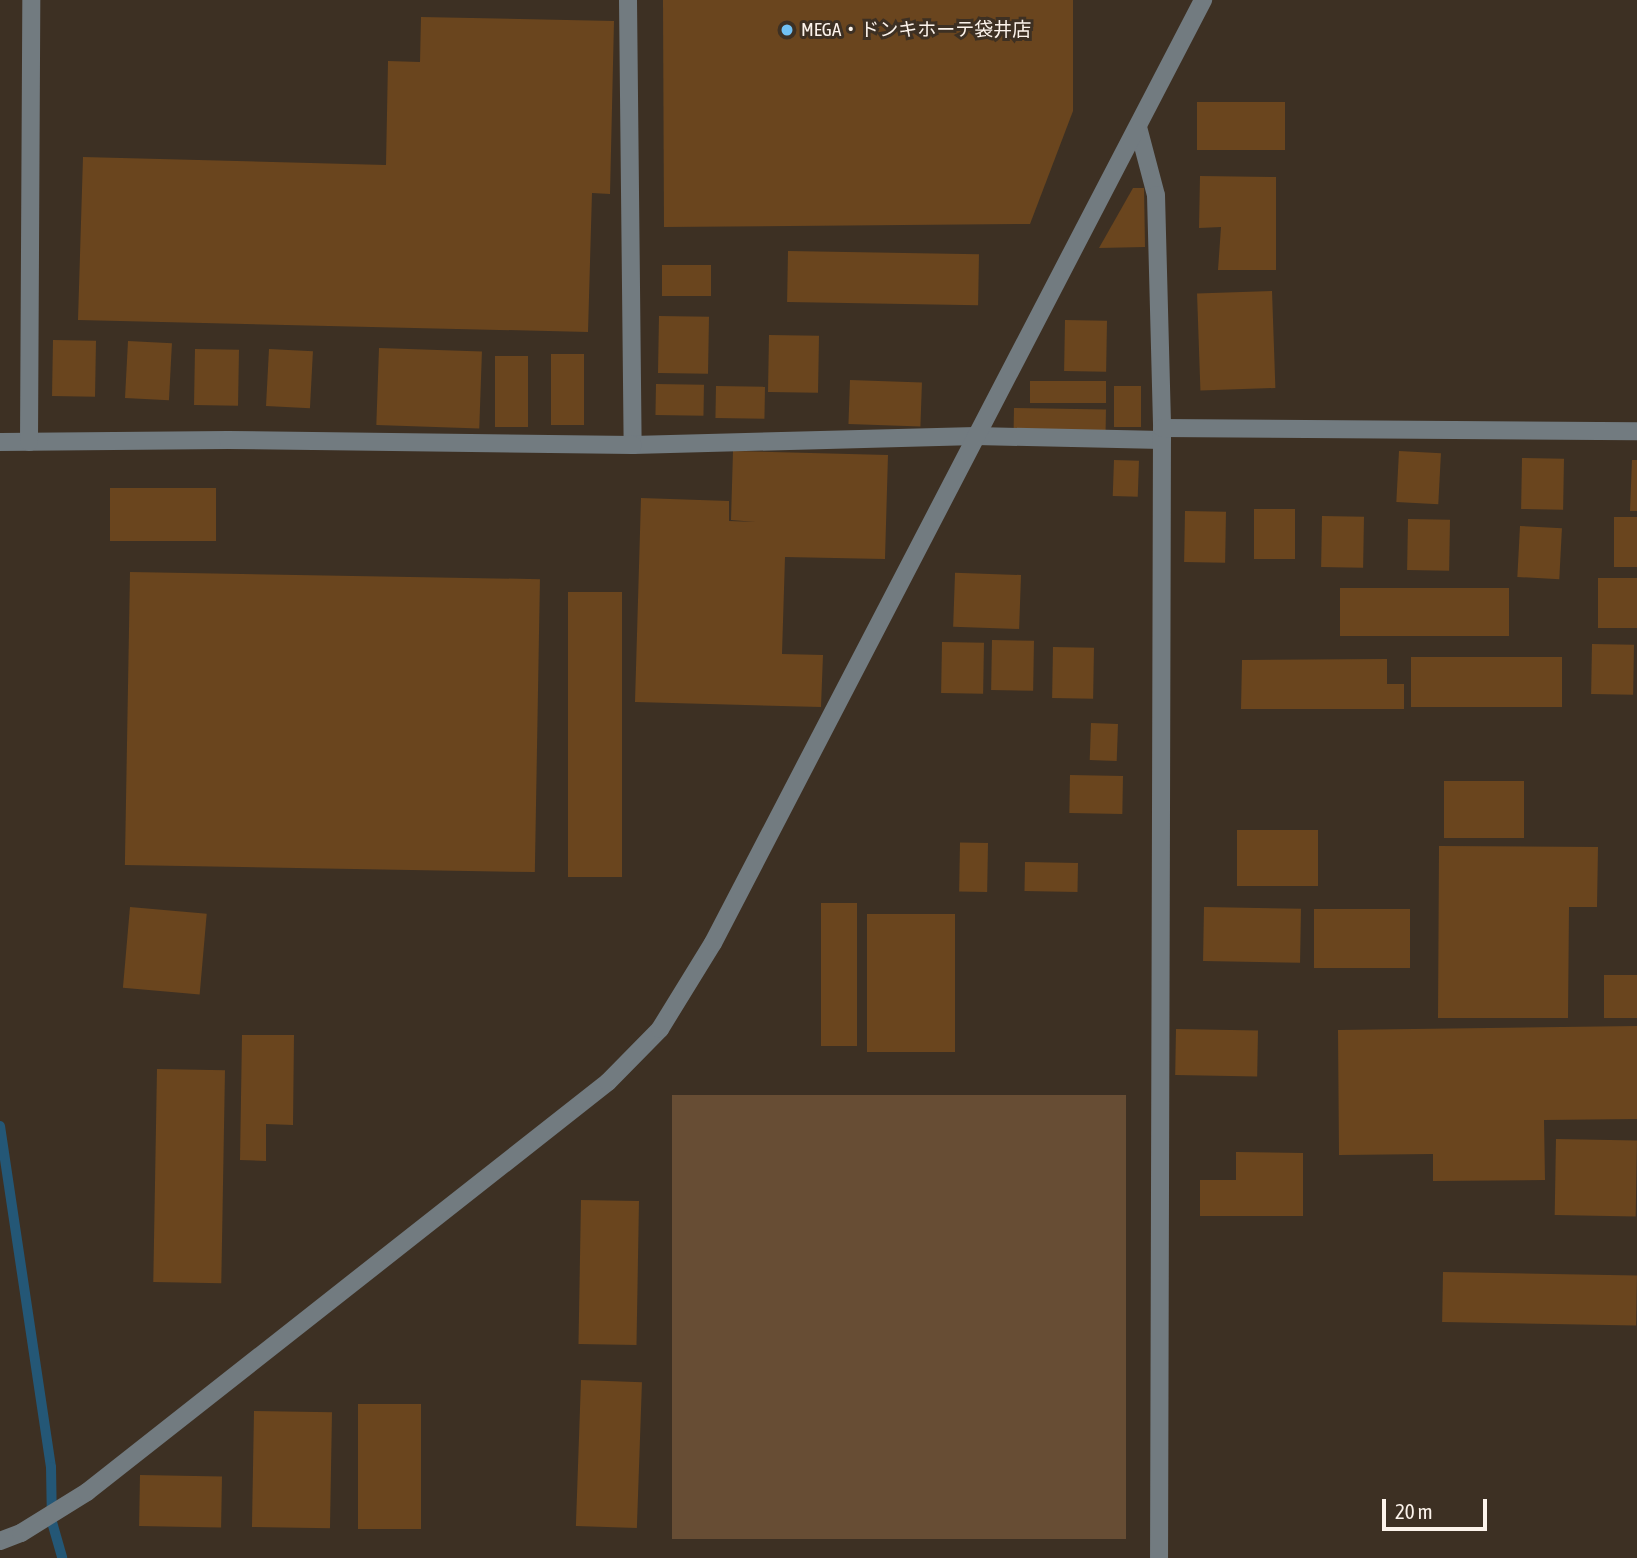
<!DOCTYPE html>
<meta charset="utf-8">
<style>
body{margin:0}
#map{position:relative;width:1637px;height:1558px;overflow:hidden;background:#3d3023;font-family:"Asap Condensed","Noto Sans JP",sans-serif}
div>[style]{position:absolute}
.green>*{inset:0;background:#674d34;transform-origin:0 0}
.stream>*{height:10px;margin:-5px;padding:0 5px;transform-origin:5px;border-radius:5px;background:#245776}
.building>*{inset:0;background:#6a451e;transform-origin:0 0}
.minor>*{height:18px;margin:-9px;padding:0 9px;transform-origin:9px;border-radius:9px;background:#727b80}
.dots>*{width:19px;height:19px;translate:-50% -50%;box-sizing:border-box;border:4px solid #3d3023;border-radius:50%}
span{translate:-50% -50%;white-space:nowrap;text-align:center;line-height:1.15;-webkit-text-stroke:6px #3d3023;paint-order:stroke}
.poi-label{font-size:19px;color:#fcf3eb}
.left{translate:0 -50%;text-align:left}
.scale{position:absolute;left:1382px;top:1499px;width:105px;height:32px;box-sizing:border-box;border:4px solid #fcf3eb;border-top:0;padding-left:9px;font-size:21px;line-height:24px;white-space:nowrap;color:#fcf3eb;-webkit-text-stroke:5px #3d3023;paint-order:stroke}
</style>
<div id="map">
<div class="green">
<i style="left:1126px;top:1095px;width:444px;height:454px;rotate:90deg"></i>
</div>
<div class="stream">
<i style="left:0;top:1126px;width:345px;rotate:81.5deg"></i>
<i style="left:51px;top:1467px;width:55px;rotate:89deg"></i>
<i style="left:52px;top:1522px;width:37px;rotate:74deg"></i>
</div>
<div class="building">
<i style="clip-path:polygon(663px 0,1073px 0,1073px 111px,1030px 224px,664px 227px)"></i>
<i style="clip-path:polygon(421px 17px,614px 21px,610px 194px,592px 193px,588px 332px,78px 320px,83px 157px,386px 165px,388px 61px,420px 62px)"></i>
<i style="left:1285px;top:102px;width:48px;height:88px;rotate:90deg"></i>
<i style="clip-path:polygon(1200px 176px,1276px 177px,1276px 270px,1218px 270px,1221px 227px,1199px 228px)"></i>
<i style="clip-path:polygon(1133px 188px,1144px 188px,1145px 247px,1099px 248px)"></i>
<i style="left:788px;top:251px;width:191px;height:51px;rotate:1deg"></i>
<i style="left:662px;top:265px;width:49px;height:31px"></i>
<i style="left:1272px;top:291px;width:97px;height:75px;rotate:88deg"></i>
<i style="left:659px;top:316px;width:50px;height:57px;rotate:1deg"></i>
<i style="left:1065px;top:320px;width:42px;height:51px;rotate:1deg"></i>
<i style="left:769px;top:335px;width:50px;height:57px;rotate:1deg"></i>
<i style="left:53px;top:340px;width:43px;height:56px;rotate:1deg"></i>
<i style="left:128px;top:341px;width:44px;height:57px;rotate:3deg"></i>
<i style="left:379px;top:348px;width:103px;height:77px;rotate:2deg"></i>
<i style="left:195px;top:349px;width:44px;height:56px;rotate:1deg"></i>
<i style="left:269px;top:349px;width:44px;height:57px;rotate:3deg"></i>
<i style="left:551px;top:354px;width:33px;height:71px"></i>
<i style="left:495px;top:356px;width:33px;height:71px"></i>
<i style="left:850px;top:380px;width:72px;height:44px;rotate:2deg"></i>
<i style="left:1030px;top:381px;width:76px;height:22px"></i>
<i style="left:656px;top:384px;width:48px;height:31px;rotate:1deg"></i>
<i style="left:716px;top:386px;width:49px;height:32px;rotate:1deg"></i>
<i style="left:1114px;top:386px;width:27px;height:41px"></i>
<i style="left:1014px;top:408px;width:92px;height:21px;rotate:1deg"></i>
<i style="clip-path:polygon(733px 451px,888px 455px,885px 559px,785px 557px,782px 654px,823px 655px,821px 707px,635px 702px,641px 498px,729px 501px,729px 521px,756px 522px,731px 520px)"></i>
<i style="left:1399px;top:451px;width:42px;height:51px;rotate:3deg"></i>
<i style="left:1522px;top:458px;width:42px;height:51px;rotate:1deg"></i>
<i style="left:1114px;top:460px;width:25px;height:36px;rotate:2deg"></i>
<i style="clip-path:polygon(1632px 460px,1637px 460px,1637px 511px,1630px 511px)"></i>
<i style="left:110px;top:488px;width:106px;height:53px"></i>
<i style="left:1254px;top:509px;width:41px;height:50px"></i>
<i style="left:1185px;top:511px;width:41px;height:51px;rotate:1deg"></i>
<i style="left:1322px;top:516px;width:42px;height:51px;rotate:1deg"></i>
<i style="left:1614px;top:517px;width:23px;height:50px"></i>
<i style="left:1408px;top:519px;width:42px;height:51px;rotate:1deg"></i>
<i style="left:1520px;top:526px;width:42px;height:51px;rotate:3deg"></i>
<i style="left:130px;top:572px;width:410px;height:293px;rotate:1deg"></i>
<i style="left:1021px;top:575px;width:54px;height:66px;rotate:92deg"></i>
<i style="left:1598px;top:578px;width:39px;height:50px"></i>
<i style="left:1509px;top:588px;width:48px;height:169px;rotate:90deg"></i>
<i style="left:568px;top:592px;width:54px;height:285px"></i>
<i style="left:992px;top:640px;width:42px;height:50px;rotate:1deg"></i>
<i style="left:942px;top:642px;width:42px;height:51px;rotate:1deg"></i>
<i style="left:1592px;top:644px;width:42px;height:50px;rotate:1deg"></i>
<i style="left:1053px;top:647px;width:41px;height:51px;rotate:1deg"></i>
<i style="left:1411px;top:657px;width:151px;height:50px"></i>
<i style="clip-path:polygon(1387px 659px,1387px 684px,1404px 684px,1404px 709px,1241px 709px,1242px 660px)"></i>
<i style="left:1091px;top:723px;width:27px;height:37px;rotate:2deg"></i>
<i style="left:1070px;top:775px;width:53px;height:38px;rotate:1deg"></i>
<i style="left:1444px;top:781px;width:80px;height:57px"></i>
<i style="left:1237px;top:830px;width:81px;height:56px"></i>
<i style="left:988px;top:843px;width:49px;height:28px;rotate:91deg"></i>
<i style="clip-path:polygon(1439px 846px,1598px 847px,1597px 907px,1569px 907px,1568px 1018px,1438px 1018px)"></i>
<i style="left:1025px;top:862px;width:53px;height:29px;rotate:1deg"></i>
<i style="left:821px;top:903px;width:36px;height:143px"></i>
<i style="left:130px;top:907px;width:77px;height:81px;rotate:5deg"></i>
<i style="left:1204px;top:907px;width:97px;height:54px;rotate:1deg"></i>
<i style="left:1314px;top:909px;width:96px;height:59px"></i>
<i style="left:867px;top:914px;width:88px;height:138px"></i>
<i style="left:1604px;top:975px;width:33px;height:43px"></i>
<i style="clip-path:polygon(1637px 1026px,1637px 1119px,1544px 1120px,1545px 1180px,1433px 1181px,1433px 1154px,1339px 1155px,1338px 1030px)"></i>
<i style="left:1176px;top:1029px;width:82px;height:46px;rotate:1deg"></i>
<i style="clip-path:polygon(242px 1035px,294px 1035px,293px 1125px,266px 1124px,266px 1161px,240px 1160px)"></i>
<i style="left:157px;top:1069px;width:68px;height:213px;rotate:1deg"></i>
<i style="left:1556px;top:1139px;width:81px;height:76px;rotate:1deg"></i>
<i style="clip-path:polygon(1236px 1152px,1303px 1153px,1303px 1216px,1200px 1216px,1200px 1180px,1236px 1180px)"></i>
<i style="left:581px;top:1200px;width:58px;height:144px;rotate:1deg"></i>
<i style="left:1443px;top:1272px;width:194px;height:50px;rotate:1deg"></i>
<i style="left:581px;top:1380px;width:61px;height:146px;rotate:2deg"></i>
<i style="left:358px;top:1404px;width:63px;height:125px"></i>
<i style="left:254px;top:1411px;width:78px;height:116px;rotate:1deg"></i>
<i style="left:140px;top:1475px;width:82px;height:51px;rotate:1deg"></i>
</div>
<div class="minor">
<i style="left:628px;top:0;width:445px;rotate:89.4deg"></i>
<i style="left:633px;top:445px;width:343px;rotate:-1.5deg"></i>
<i style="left:976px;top:436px;width:186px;rotate:1.2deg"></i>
<i style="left:1138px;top:127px;width:70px;rotate:75.2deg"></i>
<i style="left:1156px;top:195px;width:233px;rotate:88.5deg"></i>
<i style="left:1162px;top:428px;width:1130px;rotate:90.15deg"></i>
<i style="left:1162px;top:428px;width:475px;rotate:0.4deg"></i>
<i style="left:0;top:442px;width:228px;rotate:-0.5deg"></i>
<i style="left:228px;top:440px;width:405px;rotate:0.7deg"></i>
<i style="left:29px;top:442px;width:442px;rotate:-89.7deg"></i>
<i style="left:0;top:1541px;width:22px;rotate:-21deg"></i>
<i style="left:21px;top:1533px;width:78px;rotate:-31.8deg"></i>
<i style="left:87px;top:1492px;width:663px;rotate:-38.2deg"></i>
<i style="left:608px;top:1082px;width:74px;rotate:-45.5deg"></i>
<i style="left:660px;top:1029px;width:101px;rotate:-58.4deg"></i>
<i style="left:713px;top:943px;width:1063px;rotate:-62.54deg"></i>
</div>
<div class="dots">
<i style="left:787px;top:30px;background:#71c1f4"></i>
</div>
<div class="poi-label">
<span class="left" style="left:801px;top:30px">MEGA・ドンキホーテ袋井店</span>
</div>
<div class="scale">20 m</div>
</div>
